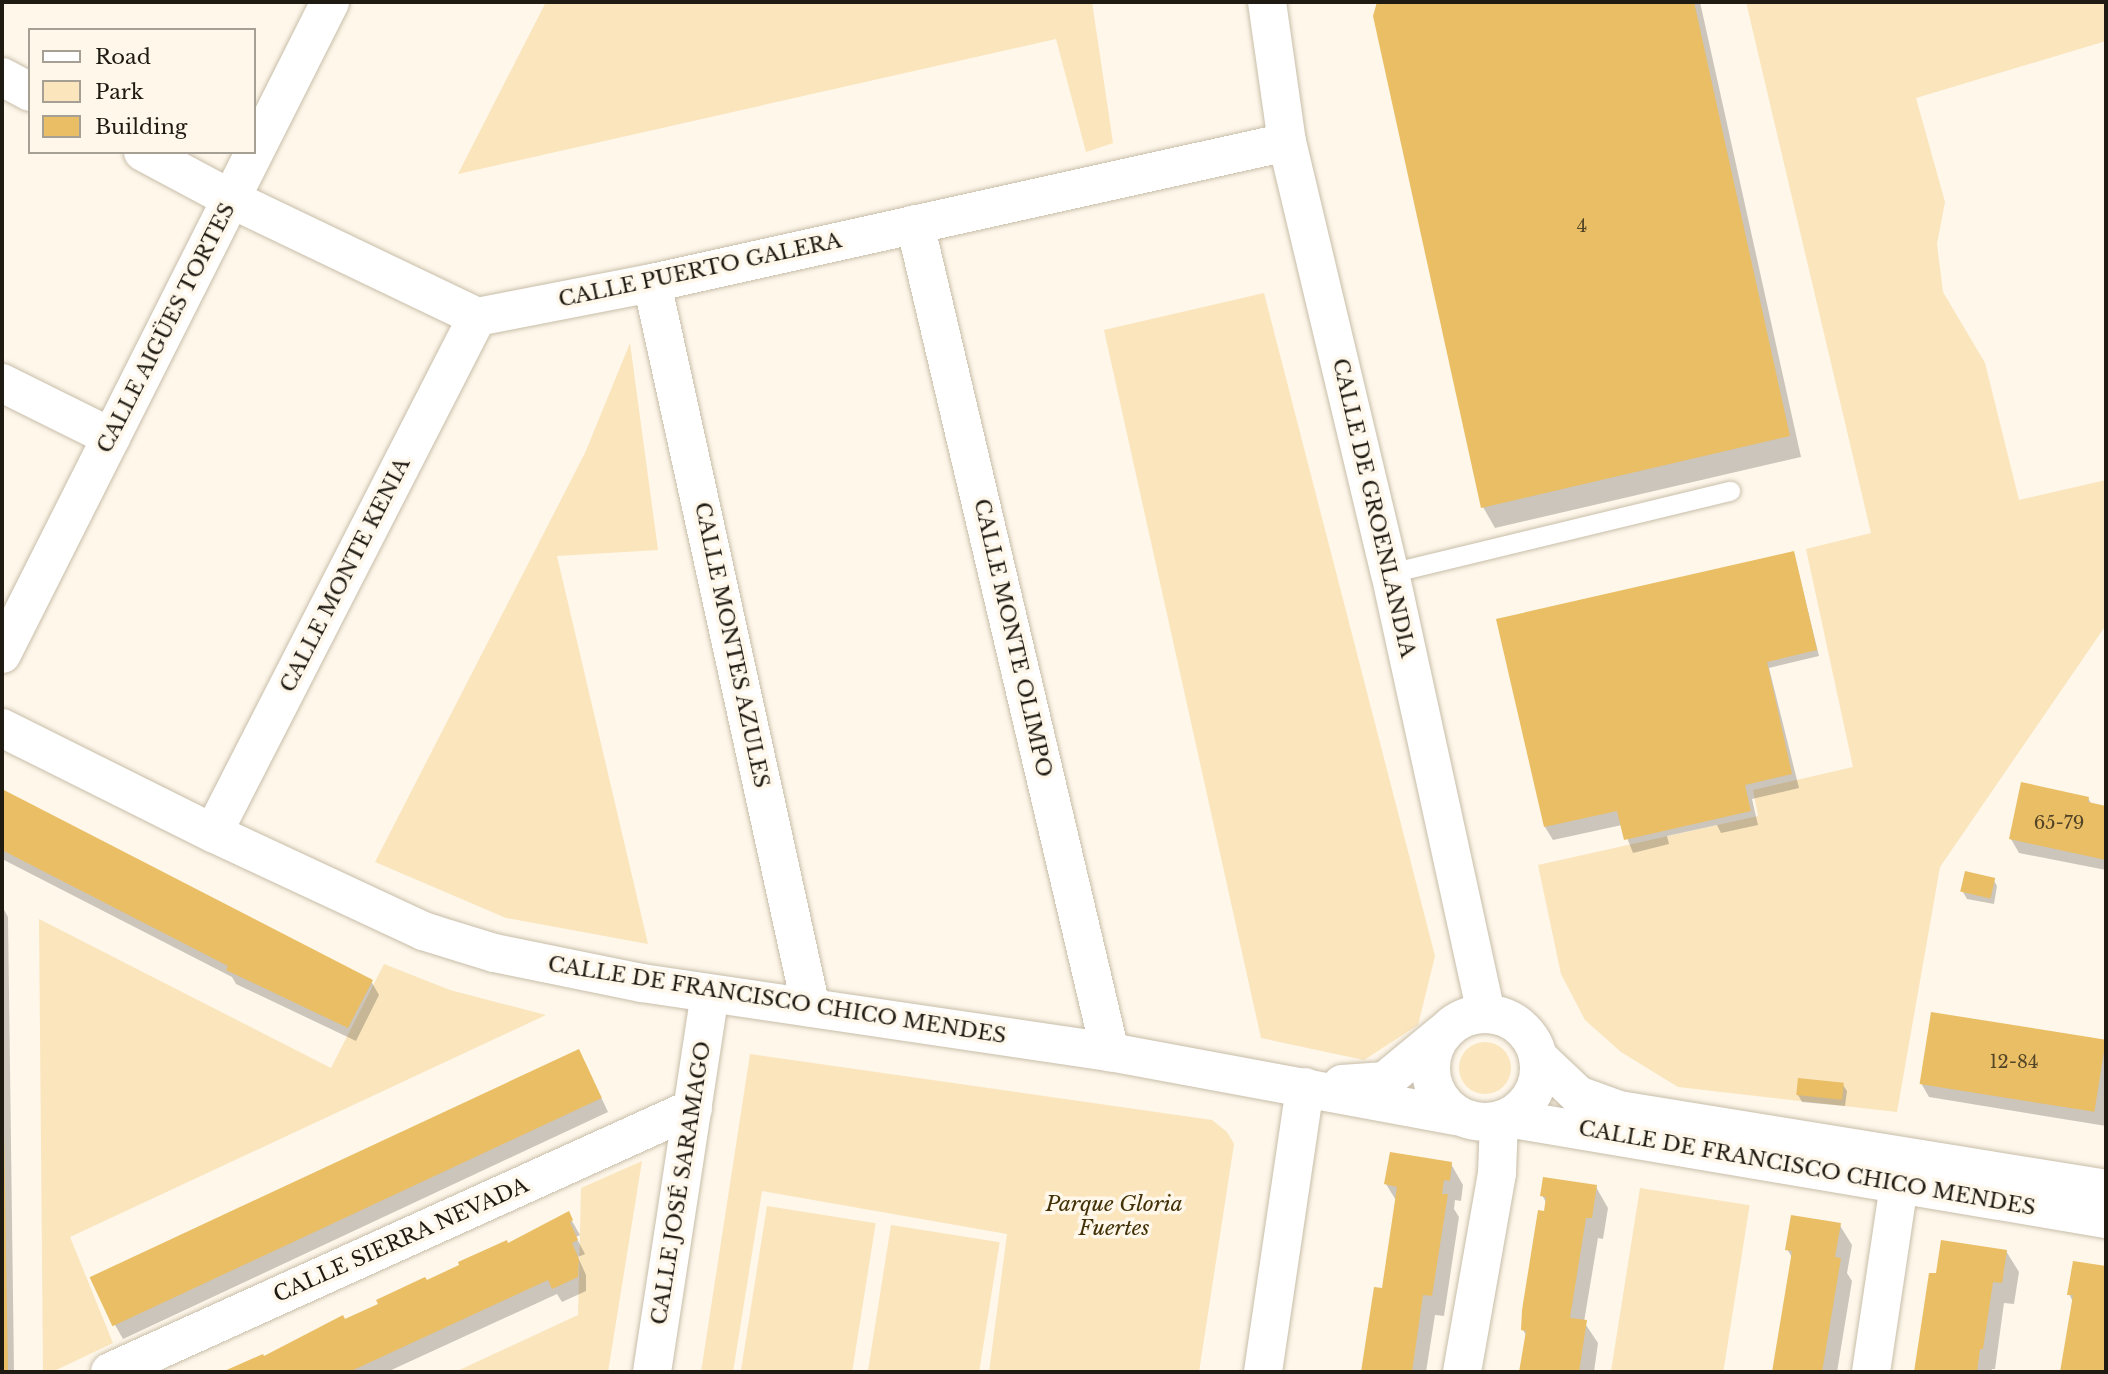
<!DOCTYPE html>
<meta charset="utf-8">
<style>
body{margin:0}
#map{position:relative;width:2108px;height:1374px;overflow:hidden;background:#fef7ea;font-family:"Libre Baskerville",serif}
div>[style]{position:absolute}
.green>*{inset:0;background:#fae5bd;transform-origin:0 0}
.round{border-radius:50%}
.shadow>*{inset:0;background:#0003}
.building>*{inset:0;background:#eabe64;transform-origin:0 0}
.roads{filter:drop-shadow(0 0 2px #c8bda9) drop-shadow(0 0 2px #c8bda9)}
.service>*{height:19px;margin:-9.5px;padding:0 9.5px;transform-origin:9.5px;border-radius:9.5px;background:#fff}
.minor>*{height:38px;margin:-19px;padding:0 19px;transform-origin:19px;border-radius:19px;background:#fff}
.minor>.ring{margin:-19px;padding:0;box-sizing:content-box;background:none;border:38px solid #fff;border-radius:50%}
span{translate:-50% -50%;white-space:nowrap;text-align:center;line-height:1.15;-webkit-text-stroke:7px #fef7ea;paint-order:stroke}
.number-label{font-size:18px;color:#524427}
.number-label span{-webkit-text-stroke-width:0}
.street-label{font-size:21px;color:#1f1b13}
.park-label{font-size:21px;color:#433108;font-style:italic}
.frame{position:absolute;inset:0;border:4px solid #1f1b13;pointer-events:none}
.legend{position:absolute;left:28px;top:28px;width:228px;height:126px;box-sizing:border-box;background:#fef7ea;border:2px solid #a59f94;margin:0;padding:9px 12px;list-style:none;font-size:21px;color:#1f1b13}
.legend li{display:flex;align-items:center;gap:14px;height:35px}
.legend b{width:35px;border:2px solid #a59f94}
</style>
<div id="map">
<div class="green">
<i style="clip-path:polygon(546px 2px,1092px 2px,1113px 143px,1086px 152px,1056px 39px,458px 174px)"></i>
<i style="clip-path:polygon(1746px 2px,2106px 2px,2106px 41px,1916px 98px,1945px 202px,1937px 244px,1943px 292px,1985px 363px,2019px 500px,2106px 480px,2106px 625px,1940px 867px,1897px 1112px,1678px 1087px,1621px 1052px,1585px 1020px,1561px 974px,1538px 865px,1758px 816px,1753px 790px,1853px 767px,1806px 549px,1871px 533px)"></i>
<i style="clip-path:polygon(1264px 293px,1435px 956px,1418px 1025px,1364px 1060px,1261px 1038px,1104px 330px)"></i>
<i style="clip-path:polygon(630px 343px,658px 550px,557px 556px,648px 944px,506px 918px,375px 862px,585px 453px)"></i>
<i style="clip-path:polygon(39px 919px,331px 1068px,384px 964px,450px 990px,546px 1015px,70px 1237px,113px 1343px,52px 1372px,43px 1372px)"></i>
<i class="round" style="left:1459px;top:1042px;width:52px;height:52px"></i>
<i style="clip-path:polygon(750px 1054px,1212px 1120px,1227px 1132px,1234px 1144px,1199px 1372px,989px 1372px,1007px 1234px,762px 1191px,733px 1372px,701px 1372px)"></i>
<i style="clip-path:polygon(642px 1161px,608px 1372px,455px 1372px,578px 1315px,581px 1188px)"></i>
<i style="left:1640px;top:1188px;width:111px;height:186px;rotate:9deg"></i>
<i style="left:767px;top:1206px;width:110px;height:168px;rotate:9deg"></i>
<i style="left:891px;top:1225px;width:110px;height:149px;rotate:9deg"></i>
</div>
<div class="shadow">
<i style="clip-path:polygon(1378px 2px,1700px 2px,1801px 457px,1495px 528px,1483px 507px,1375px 16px)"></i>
<i style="clip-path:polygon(1794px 553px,1819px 656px,1769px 668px,1799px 788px,1752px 799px,1758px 825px,1721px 833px,1717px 825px,1667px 836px,1669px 844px,1633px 853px,1622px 825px,1553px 840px,1545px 827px)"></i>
<i style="clip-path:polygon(2px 791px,371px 981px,379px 995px,356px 1041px,236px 984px,232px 977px,2px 859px)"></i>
<i style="clip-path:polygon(2088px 798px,2092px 805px,2106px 808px,2106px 870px,2019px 853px,2011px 839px)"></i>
<i style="clip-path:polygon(1993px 879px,1997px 886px,1994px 904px,1967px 899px,1963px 892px)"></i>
<i style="clip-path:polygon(2px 906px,8px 917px,14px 1372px,2px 1372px)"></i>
<i style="clip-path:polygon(1932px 1014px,2106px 1042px,2106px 1126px,1929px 1097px,1921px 1083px)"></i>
<i style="clip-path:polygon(586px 1065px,608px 1112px,123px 1339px,115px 1325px,92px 1278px)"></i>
<i style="clip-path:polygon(1843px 1085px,1847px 1091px,1845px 1106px,1802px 1102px,1798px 1095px)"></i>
<i style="clip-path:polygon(1451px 1164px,1463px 1185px,1461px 1201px,1455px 1200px,1454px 1209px,1459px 1217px,1444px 1316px,1435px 1315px,1426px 1372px,1363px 1372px,1376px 1289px,1383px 1290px,1397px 1202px,1386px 1184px)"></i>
<i style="clip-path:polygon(1596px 1187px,1608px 1208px,1603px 1239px,1598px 1238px,1584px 1322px,1598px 1343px,1594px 1372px,1521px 1372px,1527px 1337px,1523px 1330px,1547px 1204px,1542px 1195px)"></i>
<i style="clip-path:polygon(568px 1214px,580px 1235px,576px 1237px,585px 1254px,578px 1257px,586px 1275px,586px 1291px,562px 1302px,557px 1294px,387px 1372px,230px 1372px,508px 1245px)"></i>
<i style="clip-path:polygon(1839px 1224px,1852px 1245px,1847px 1273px,1852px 1281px,1837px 1372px,1774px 1372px,1793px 1259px,1787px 1249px)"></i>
<i style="clip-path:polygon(2006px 1251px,2019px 1272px,2014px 1304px,2004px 1303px,1995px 1369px,1992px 1369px,1991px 1372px,1916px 1372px,1930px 1275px,1938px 1275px)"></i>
<i style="clip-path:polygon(2074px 1263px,2106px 1268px,2106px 1372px,2062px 1372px,2073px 1302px,2069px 1294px)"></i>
</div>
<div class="building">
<i style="clip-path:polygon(1377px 2px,1694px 2px,1790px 436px,1481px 508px,1373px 16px)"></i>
<i style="clip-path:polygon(1794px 551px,1817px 650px,1767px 662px,1792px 774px,1745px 785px,1751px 811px,1624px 840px,1617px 811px,1544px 827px,1496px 619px)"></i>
<i style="clip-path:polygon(2021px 782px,2089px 797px,2088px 802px,2106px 806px,2106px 860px,2009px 839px)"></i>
<i style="clip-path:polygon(2px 789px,373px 980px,348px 1028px,226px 970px,228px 966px,2px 850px)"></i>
<i style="left:1965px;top:871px;width:31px;height:21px;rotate:13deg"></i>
<i style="left:1931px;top:1012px;width:177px;height:73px;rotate:9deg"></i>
<i style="left:579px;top:1049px;width:54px;height:540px;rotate:65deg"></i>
<i style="left:1798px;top:1078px;width:46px;height:17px;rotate:6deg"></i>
<i style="clip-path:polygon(2px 1130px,4px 1130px,8px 1372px,2px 1372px)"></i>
<i style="clip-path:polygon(1390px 1152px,1452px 1162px,1450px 1181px,1444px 1180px,1442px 1194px,1448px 1194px,1432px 1296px,1423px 1295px,1412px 1372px,1361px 1372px,1374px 1287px,1382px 1288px,1397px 1187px,1384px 1184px)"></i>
<i style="clip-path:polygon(1543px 1177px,1597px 1185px,1592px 1218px,1586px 1218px,1570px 1318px,1587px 1320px,1579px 1372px,1519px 1372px,1526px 1331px,1521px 1330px,1522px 1310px,1538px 1210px,1544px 1211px,1546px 1197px,1540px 1196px)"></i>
<i style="clip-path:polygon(569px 1211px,573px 1220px,570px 1222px,578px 1240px,572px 1243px,579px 1259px,578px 1277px,552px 1289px,548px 1280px,349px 1372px,222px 1372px,263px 1354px,264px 1356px,343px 1315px,345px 1319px,378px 1304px,376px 1300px,425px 1277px,427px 1280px,459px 1265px,458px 1262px,507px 1240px,508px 1243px)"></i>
<i style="clip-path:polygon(1791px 1215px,1841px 1223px,1835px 1257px,1841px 1258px,1822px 1372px,1772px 1372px,1792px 1251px,1785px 1250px)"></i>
<i style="clip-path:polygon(1941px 1240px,2007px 1250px,2002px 1283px,1993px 1282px,1983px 1349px,1980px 1349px,1977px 1372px,1914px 1372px,1929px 1273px,1936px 1273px)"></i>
<i style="clip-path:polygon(2073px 1261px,2106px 1266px,2106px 1372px,2060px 1372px,2073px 1295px,2067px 1295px)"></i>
</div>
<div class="roads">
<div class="service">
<i style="left:1390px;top:573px;width:350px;rotate:-13.6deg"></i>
</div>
<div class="minor">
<i style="left:1267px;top:2px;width:141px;rotate:81.9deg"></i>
<i style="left:1287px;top:142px;width:443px;rotate:76.6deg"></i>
<i style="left:1390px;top:573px;width:451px;rotate:77.7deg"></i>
<i style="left:2px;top:77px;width:32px;rotate:28deg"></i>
<i style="left:143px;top:152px;width:100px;rotate:28.1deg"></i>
<i style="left:231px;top:199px;width:273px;rotate:25.6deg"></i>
<i style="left:477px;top:317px;width:178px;rotate:-11deg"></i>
<i style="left:652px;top:283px;width:650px;rotate:-12.52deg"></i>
<i style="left:915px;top:224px;width:851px;rotate:76.75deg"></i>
<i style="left:652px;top:283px;width:742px;rotate:77.63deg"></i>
<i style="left:2px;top:383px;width:122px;rotate:26.4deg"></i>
<i style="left:2px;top:654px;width:730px;rotate:-63.29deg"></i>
<i style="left:2px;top:728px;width:236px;rotate:26.5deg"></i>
<i style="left:213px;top:833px;width:232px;rotate:25deg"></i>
<i style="left:423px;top:931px;width:74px;rotate:17.2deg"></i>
<i style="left:494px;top:953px;width:151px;rotate:11.5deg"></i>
<i style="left:642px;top:983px;width:473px;rotate:8.4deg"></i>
<i style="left:1110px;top:1052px;width:353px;rotate:10.5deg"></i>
<i style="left:213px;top:833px;width:580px;rotate:-62.9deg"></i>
<i class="ring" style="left:1431px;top:1014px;width:70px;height:70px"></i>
<i style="left:1538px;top:1057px;width:55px;rotate:43.5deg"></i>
<i style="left:1578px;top:1095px;width:44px;rotate:20.1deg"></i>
<i style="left:1619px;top:1110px;width:493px;rotate:9.2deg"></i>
<i style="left:1342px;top:1084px;width:43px;rotate:-4deg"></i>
<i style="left:1385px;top:1081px;width:75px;rotate:-39.6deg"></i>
<i style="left:1507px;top:1118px;width:607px;rotate:9.57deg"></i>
<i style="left:110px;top:1372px;width:640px;rotate:-24.36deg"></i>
<i style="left:652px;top:1372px;width:382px;rotate:-81.3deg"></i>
<i style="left:1263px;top:1372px;width:288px;rotate:-81.6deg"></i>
<i style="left:1462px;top:1372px;width:202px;rotate:-80deg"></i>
<i style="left:1497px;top:1173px;width:52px;rotate:-87.8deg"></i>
<i style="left:1871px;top:1372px;width:190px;rotate:-81.5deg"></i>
</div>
</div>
<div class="number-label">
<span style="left:1582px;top:226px">4</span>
<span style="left:2059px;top:823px">65-79</span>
<span style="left:2014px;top:1062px">12-84</span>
</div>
<div class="street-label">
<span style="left:700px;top:270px;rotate:-12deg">CALLE PUERTO GALERA</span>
<span style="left:166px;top:328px;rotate:-63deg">CALLE AIGÜES TORTES</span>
<span style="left:1374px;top:508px;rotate:77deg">CALLE DE GROENLANDIA</span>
<span style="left:345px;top:575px;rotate:-63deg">CALLE MONTE KENIA</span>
<span style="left:1013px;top:638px;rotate:77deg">CALLE MONTE OLIMPO</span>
<span style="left:732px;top:645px;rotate:78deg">CALLE MONTES AZULES</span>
<span style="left:777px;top:1000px;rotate:9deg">CALLE DE FRANCISCO CHICO MENDES</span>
<span style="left:1807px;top:1168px;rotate:10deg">CALLE DE FRANCISCO CHICO MENDES</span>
<span style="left:681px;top:1183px;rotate:-81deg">CALLE JOSÉ SARAMAGO</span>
<span style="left:401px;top:1240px;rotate:-24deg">CALLE SIERRA NEVADA</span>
</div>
<div class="park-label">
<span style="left:1114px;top:1216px">Parque Gloria<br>Fuertes</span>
</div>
<div class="frame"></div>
<ul class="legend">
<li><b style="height:9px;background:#fff"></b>Road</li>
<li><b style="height:19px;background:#fae5bd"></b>Park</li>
<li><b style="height:19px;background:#eabe64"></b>Building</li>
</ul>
</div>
